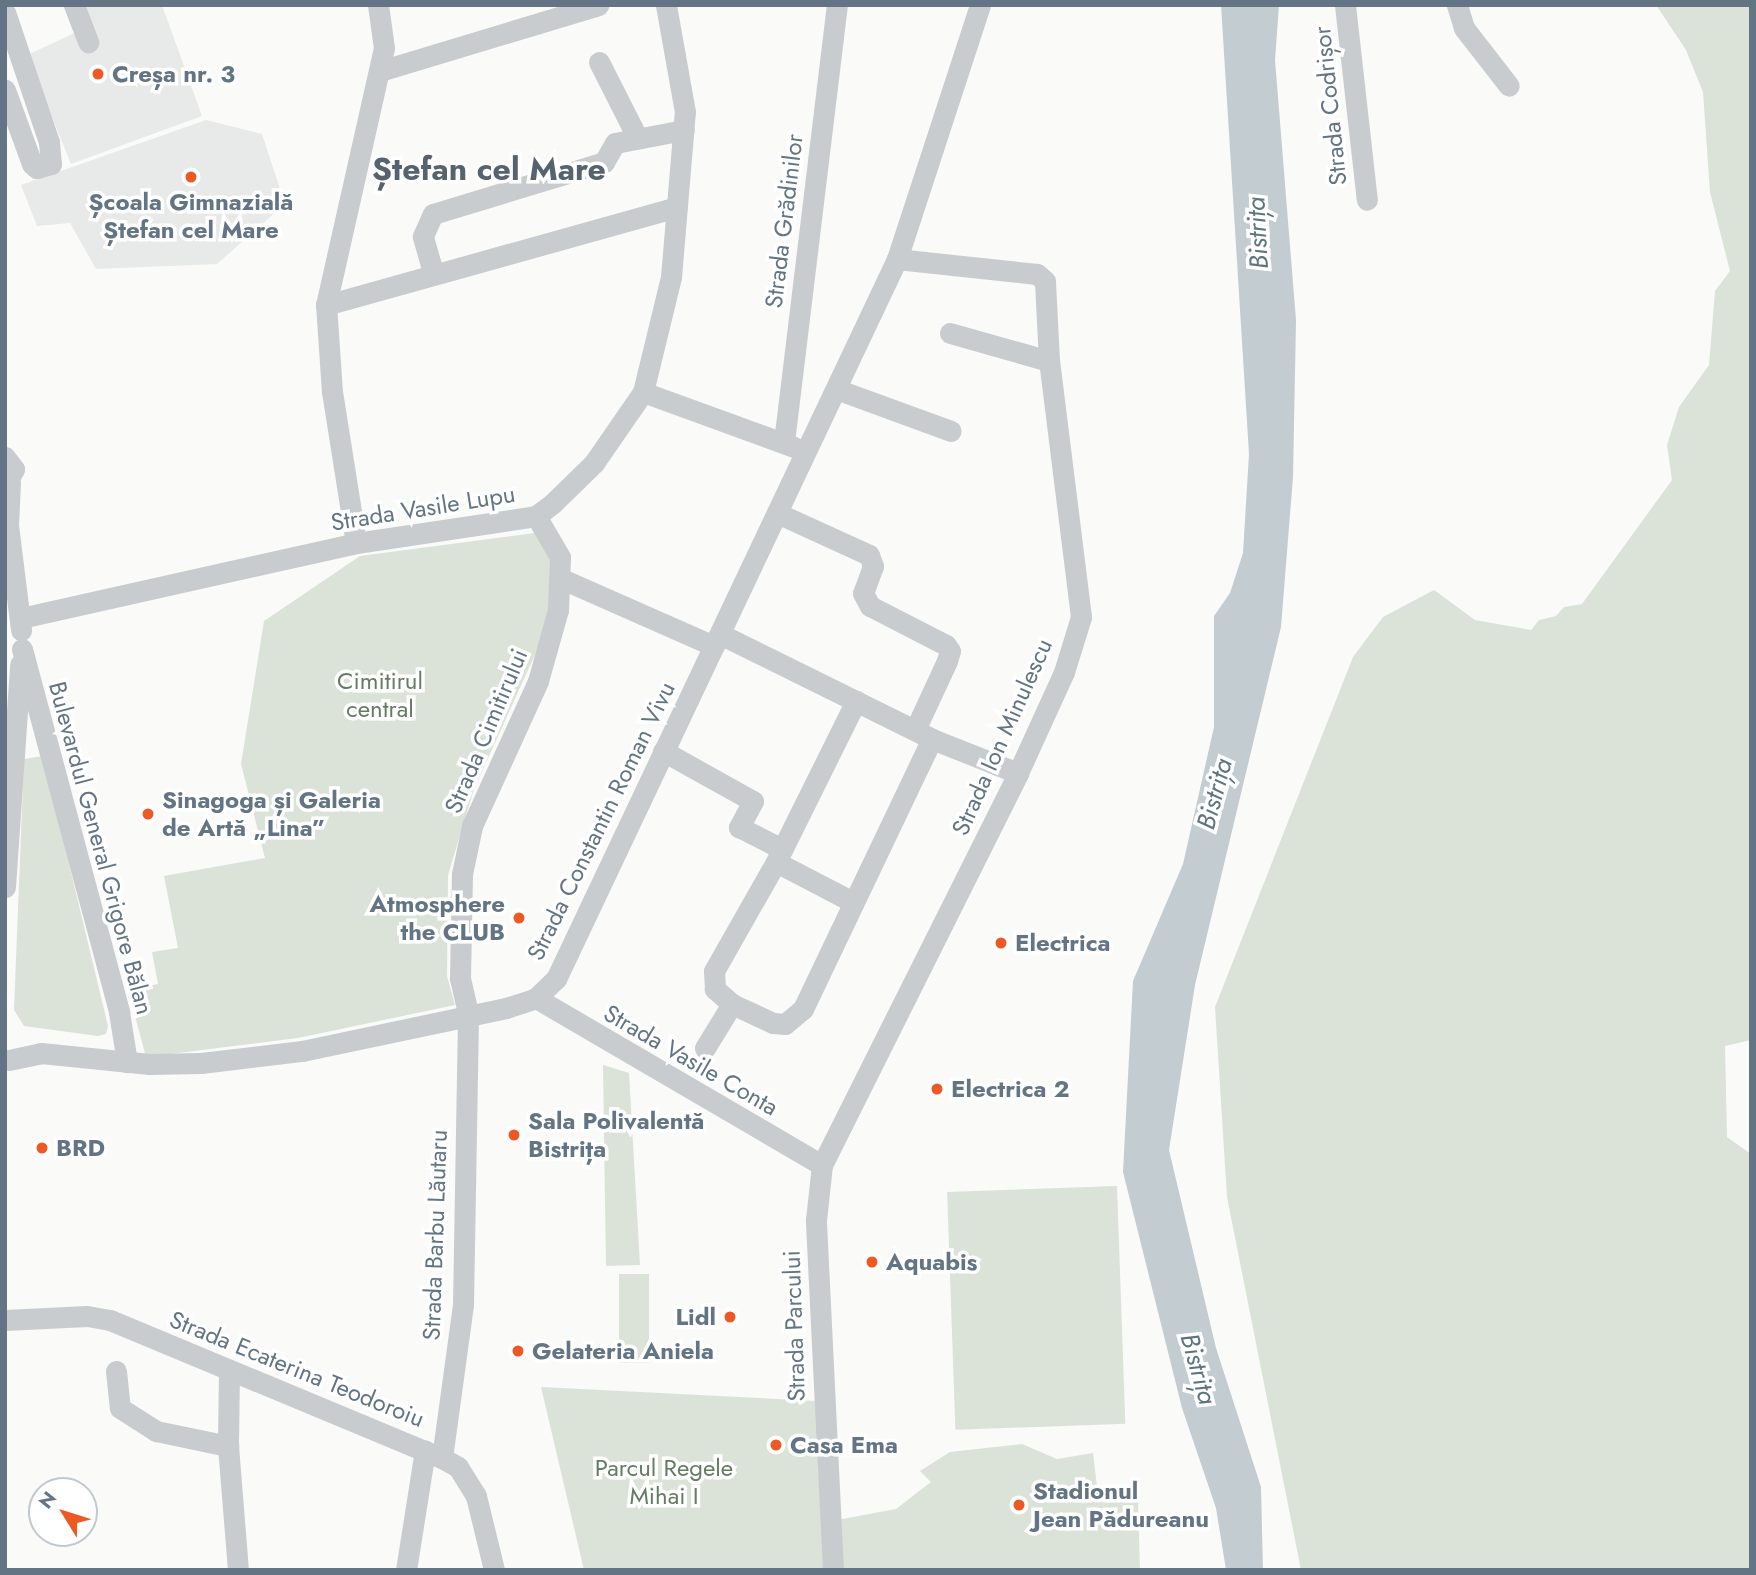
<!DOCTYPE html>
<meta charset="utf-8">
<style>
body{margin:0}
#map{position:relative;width:1756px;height:1575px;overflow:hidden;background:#fafaf8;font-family:Jost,sans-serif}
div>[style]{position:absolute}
.built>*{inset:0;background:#e8e9e9}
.green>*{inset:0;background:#dbe2d8;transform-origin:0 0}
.water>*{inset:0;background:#c2ccd1}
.minor>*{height:21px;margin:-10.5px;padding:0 10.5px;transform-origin:10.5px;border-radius:10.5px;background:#c8cccf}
.dots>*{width:19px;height:19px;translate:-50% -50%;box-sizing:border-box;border:4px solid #fff;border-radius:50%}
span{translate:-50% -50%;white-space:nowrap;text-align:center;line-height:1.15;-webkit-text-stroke:7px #fff;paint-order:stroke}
.poi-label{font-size:24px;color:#637584;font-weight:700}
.left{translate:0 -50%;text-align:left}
.right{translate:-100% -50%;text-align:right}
.street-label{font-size:24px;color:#637584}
.park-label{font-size:24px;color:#667b63}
.water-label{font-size:26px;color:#5e747e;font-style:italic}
.district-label{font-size:32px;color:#56636f;font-weight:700}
.frame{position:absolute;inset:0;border:7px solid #637584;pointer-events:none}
.north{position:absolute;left:28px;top:1477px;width:70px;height:70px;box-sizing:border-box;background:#fff;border:2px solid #c1c8ce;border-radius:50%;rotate:308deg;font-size:19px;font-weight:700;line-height:28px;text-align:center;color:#637584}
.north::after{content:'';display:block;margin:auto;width:24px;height:32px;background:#ed5925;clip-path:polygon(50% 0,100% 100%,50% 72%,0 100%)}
</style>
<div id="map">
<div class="built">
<i style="clip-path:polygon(83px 5px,162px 5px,202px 116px,71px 164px,27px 55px,90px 26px)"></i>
<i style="clip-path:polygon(206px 120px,262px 134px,285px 204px,217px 264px,96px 269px,70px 223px,37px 226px,21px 185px)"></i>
</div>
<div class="green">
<i style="clip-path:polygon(1656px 5px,1748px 5px,1751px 11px,1751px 1040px,1725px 1046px,1727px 1137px,1751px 1154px,1751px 1570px,1301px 1570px,1227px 1197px,1215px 1007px,1353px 657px,1383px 617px,1434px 590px,1475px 620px,1531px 630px,1539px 620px,1556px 616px,1564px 607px,1582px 604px,1672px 480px,1667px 445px,1679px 407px,1709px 365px,1715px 291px,1730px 271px,1710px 192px,1703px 92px,1686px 50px)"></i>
<i style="clip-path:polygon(535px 533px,550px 560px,554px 581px,543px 637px,474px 789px,448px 875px,447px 976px,455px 1005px,298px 1038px,146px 1057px,128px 990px,158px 984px,152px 952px,178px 948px,164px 876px,265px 858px,241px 764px,264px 621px,360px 556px)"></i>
<i style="clip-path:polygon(43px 756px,108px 1026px,106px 1034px,98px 1036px,24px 1026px,14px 1010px,24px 759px)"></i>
<i style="clip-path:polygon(603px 1065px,629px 1073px,640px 1265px,606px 1266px)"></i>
<i style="left:1117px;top:1186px;width:238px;height:170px;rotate:88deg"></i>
<i style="left:619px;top:1274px;width:30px;height:89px"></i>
<i style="clip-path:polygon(541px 1387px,816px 1401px,829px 1570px,584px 1570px)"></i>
<i style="clip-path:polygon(1022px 1444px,1057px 1459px,1093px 1453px,1097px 1487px,1107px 1501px,1138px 1502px,1140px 1570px,840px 1570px,837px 1520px,896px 1509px,931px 1482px,920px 1471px,950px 1452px)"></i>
</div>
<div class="water">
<i style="clip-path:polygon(1221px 5px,1279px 5px,1275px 60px,1296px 320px,1293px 477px,1281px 627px,1195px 985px,1169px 1150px,1216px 1348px,1261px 1487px,1263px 1570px,1226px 1570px,1216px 1508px,1182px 1408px,1123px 1172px,1133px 981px,1183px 864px,1214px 727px,1214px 616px,1230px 593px,1243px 553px,1249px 454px)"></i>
</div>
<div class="minor">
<i style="left:74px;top:5px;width:40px;rotate:69deg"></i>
<i style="left:1345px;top:5px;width:196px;rotate:83.6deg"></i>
<i style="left:1457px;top:5px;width:24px;rotate:73deg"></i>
<i style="left:1464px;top:28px;width:73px;rotate:52.2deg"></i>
<i style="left:5px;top:12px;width:137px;rotate:71.3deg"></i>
<i style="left:49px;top:142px;width:22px;rotate:85deg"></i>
<i style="left:51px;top:164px;width:15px;rotate:164deg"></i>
<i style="left:37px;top:168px;width:6px;rotate:-141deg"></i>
<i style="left:32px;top:164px;width:79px;rotate:-110deg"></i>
<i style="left:599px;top:62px;width:84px;rotate:63.1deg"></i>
<i style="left:380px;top:71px;width:228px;rotate:-16.8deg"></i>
<i style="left:433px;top:272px;width:37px;rotate:-106deg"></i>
<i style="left:423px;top:236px;width:24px;rotate:-66deg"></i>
<i style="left:433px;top:214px;width:179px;rotate:-16.9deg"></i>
<i style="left:604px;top:162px;width:22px;rotate:-60deg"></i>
<i style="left:615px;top:143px;width:70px;rotate:-10.7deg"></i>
<i style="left:326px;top:305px;width:364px;rotate:-15.6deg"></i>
<i style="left:950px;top:333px;width:103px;rotate:15.8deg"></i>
<i style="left:836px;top:389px;width:122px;rotate:20.1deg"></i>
<i style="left:643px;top:392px;width:161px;rotate:20deg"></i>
<i style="left:784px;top:442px;width:440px;rotate:-83.1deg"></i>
<i style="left:5px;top:457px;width:15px;rotate:53deg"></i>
<i style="left:14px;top:469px;width:19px;rotate:118deg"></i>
<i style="left:10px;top:483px;width:42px;rotate:92.7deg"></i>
<i style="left:8px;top:525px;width:106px;rotate:82.9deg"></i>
<i style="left:777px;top:513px;width:101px;rotate:24.5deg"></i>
<i style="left:869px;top:555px;width:12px;rotate:70deg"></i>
<i style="left:873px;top:566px;width:29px;rotate:110deg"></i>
<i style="left:863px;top:593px;width:15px;rotate:62deg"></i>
<i style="left:870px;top:606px;width:85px;rotate:27.2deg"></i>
<i style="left:946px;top:645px;width:7px;rotate:56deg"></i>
<i style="left:950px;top:651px;width:10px;rotate:107deg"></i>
<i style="left:947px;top:661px;width:76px;rotate:114.9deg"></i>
<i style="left:356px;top:543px;width:153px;rotate:-99deg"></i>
<i style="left:332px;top:392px;width:87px;rotate:-93.9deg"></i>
<i style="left:326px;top:305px;width:263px;rotate:-77.3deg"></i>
<i style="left:384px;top:48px;width:43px;rotate:-97.9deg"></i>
<i style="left:562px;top:579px;width:166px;rotate:23.8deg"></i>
<i style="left:21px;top:618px;width:343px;rotate:-12.6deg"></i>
<i style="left:356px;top:543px;width:182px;rotate:-8.5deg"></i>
<i style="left:536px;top:516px;width:21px;rotate:-37deg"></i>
<i style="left:553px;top:503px;width:57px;rotate:-44.3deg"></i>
<i style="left:594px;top:463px;width:86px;rotate:-55.4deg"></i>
<i style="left:643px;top:392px;width:118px;rotate:-76.3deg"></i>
<i style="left:671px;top:277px;width:166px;rotate:-85.2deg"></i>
<i style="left:685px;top:112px;width:109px;rotate:-100.1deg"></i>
<i style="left:720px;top:634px;width:237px;rotate:26.3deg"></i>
<i style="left:932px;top:739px;width:92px;rotate:21.6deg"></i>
<i style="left:22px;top:649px;width:376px;rotate:75deg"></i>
<i style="left:119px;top:1012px;width:51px;rotate:80.9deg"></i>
<i style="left:663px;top:751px;width:103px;rotate:29.1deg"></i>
<i style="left:753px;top:801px;width:30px;rotate:118deg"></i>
<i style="left:739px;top:827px;width:48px;rotate:27.1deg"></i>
<i style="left:776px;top:862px;width:87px;rotate:27.5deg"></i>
<i style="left:5px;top:887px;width:223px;rotate:-86.1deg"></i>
<i style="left:536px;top:998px;width:331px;rotate:30.3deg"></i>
<i style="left:732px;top:1004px;width:23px;rotate:-139deg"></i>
<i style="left:715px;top:989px;width:18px;rotate:-93deg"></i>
<i style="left:714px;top:971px;width:125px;rotate:-60.4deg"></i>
<i style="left:776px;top:862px;width:180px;rotate:-63.6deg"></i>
<i style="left:705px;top:1048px;width:52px;rotate:-58.5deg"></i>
<i style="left:732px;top:1004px;width:45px;rotate:24.9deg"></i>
<i style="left:773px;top:1023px;width:12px;rotate:5deg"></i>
<i style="left:785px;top:1024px;width:23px;rotate:-40deg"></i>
<i style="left:803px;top:1009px;width:299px;rotate:-64.5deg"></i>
<i style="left:9px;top:1060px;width:33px;rotate:-12deg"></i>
<i style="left:41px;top:1053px;width:109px;rotate:5.8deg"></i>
<i style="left:149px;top:1064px;width:52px;rotate:-1.1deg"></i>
<i style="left:201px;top:1063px;width:102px;rotate:-6.8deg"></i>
<i style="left:302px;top:1051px;width:208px;rotate:-11.9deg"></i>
<i style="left:506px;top:1008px;width:32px;rotate:-18deg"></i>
<i style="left:536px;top:998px;width:28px;rotate:-44deg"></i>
<i style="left:556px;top:979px;width:797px;rotate:-64.66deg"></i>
<i style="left:897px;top:259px;width:267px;rotate:-71.9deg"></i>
<i style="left:5px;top:1320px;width:82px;rotate:-2.8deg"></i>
<i style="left:87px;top:1316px;width:23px;rotate:10deg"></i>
<i style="left:110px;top:1320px;width:360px;rotate:22.6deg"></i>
<i style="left:442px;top:1458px;width:18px;rotate:29deg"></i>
<i style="left:458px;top:1467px;width:34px;rotate:58deg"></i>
<i style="left:476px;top:1496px;width:76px;rotate:76.3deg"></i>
<i style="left:229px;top:1370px;width:76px;rotate:90.8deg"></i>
<i style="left:228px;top:1446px;width:124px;rotate:85.4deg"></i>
<i style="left:116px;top:1371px;width:37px;rotate:84deg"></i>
<i style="left:120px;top:1408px;width:43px;rotate:32.6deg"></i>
<i style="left:156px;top:1431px;width:74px;rotate:11.8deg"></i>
<i style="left:442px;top:1458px;width:155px;rotate:-82.2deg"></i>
<i style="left:463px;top:1304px;width:291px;rotate:-89deg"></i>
<i style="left:468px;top:1013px;width:36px;rotate:-103deg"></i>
<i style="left:460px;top:978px;width:104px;rotate:-88.9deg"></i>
<i style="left:462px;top:874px;width:49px;rotate:-78.2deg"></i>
<i style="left:472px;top:826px;width:159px;rotate:-65.5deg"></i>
<i style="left:538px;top:681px;width:74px;rotate:-74.3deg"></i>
<i style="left:558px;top:610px;width:53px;rotate:-87.8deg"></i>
<i style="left:560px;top:557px;width:48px;rotate:-120.3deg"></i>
<i style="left:406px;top:1570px;width:121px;rotate:-81deg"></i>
<i style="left:833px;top:1570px;width:350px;rotate:-92.8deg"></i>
<i style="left:816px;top:1220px;width:55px;rotate:-83.8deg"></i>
<i style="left:822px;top:1165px;width:438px;rotate:-63.4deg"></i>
<i style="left:1018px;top:773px;width:111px;rotate:-65.5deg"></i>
<i style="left:1064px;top:672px;width:58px;rotate:-72.8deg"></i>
<i style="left:1081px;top:617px;width:258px;rotate:-97.1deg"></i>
<i style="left:1049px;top:361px;width:80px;rotate:-92.9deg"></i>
<i style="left:1045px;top:281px;width:11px;rotate:-139deg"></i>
<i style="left:1037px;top:274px;width:141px;rotate:-173.9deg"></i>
</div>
<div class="dots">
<i style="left:98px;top:74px;background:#ed5925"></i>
<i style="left:191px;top:177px;background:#ed5925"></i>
<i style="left:148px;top:814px;background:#ed5925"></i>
<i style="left:519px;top:918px;background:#ed5925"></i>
<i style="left:1001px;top:943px;background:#ed5925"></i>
<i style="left:937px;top:1089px;background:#ed5925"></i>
<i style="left:514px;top:1135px;background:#ed5925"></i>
<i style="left:42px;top:1148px;background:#ed5925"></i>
<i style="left:872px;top:1262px;background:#ed5925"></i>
<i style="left:730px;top:1317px;background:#ed5925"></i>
<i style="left:518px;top:1351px;background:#ed5925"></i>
<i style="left:776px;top:1445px;background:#ed5925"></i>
<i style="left:1019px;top:1505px;background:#ed5925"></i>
</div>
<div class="poi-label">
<span class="left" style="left:112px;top:74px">Creșa nr. 3</span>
<span style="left:191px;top:216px">Școala Gimnazială<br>Ștefan cel Mare</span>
<span class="left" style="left:162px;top:814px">Sinagoga și Galeria<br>de Artă „Lina”</span>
<span class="right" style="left:505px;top:918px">Atmosphere<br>the CLUB</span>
<span class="left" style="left:1015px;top:943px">Electrica</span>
<span class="left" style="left:951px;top:1089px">Electrica 2</span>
<span class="left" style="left:528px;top:1135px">Sala Polivalentă<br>Bistrița</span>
<span class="left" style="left:56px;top:1148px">BRD</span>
<span class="left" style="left:886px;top:1262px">Aquabis</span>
<span class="right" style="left:716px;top:1317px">Lidl</span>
<span class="left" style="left:532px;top:1351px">Gelateria Aniela</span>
<span class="left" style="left:790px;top:1445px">Casa Ema</span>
<span class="left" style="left:1033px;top:1505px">Stadionul<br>Jean Pădureanu</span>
</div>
<div class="street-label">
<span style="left:1330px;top:106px;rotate:-96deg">Strada Codrișor</span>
<span style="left:784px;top:221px;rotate:-83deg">Strada Grădinilor</span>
<span style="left:423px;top:508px;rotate:-9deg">Strada Vasile Lupu</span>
<span style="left:486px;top:731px;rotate:-67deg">Strada Cimitirului</span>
<span style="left:1002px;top:737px;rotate:-66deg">Strada Ion Minulescu</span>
<span style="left:601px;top:821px;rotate:-64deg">Strada Constantin Roman Vivu</span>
<span style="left:101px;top:848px;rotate:75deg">Bulevardul General Grigore Bălan</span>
<span style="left:691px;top:1060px;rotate:30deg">Strada Vasile Conta</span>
<span style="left:435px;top:1235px;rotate:-88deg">Strada Barbu Lăutaru</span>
<span style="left:794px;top:1326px;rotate:-92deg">Strada Parcului</span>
<span style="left:297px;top:1369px;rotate:22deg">Strada Ecaterina Teodoroiu</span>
</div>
<div class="park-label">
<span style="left:380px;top:695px">Cimitirul<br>central</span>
<span style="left:664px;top:1482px">Parcul Regele<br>Mihai I</span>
</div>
<div class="water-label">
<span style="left:1258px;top:233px;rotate:-93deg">Bistrița</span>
<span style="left:1215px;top:794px;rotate:-75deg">Bistrița</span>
<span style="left:1198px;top:1369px;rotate:74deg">Bistrița</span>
</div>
<div class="district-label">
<span style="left:489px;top:169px">Ștefan cel Mare</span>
</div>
<div class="frame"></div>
<div class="north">N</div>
</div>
